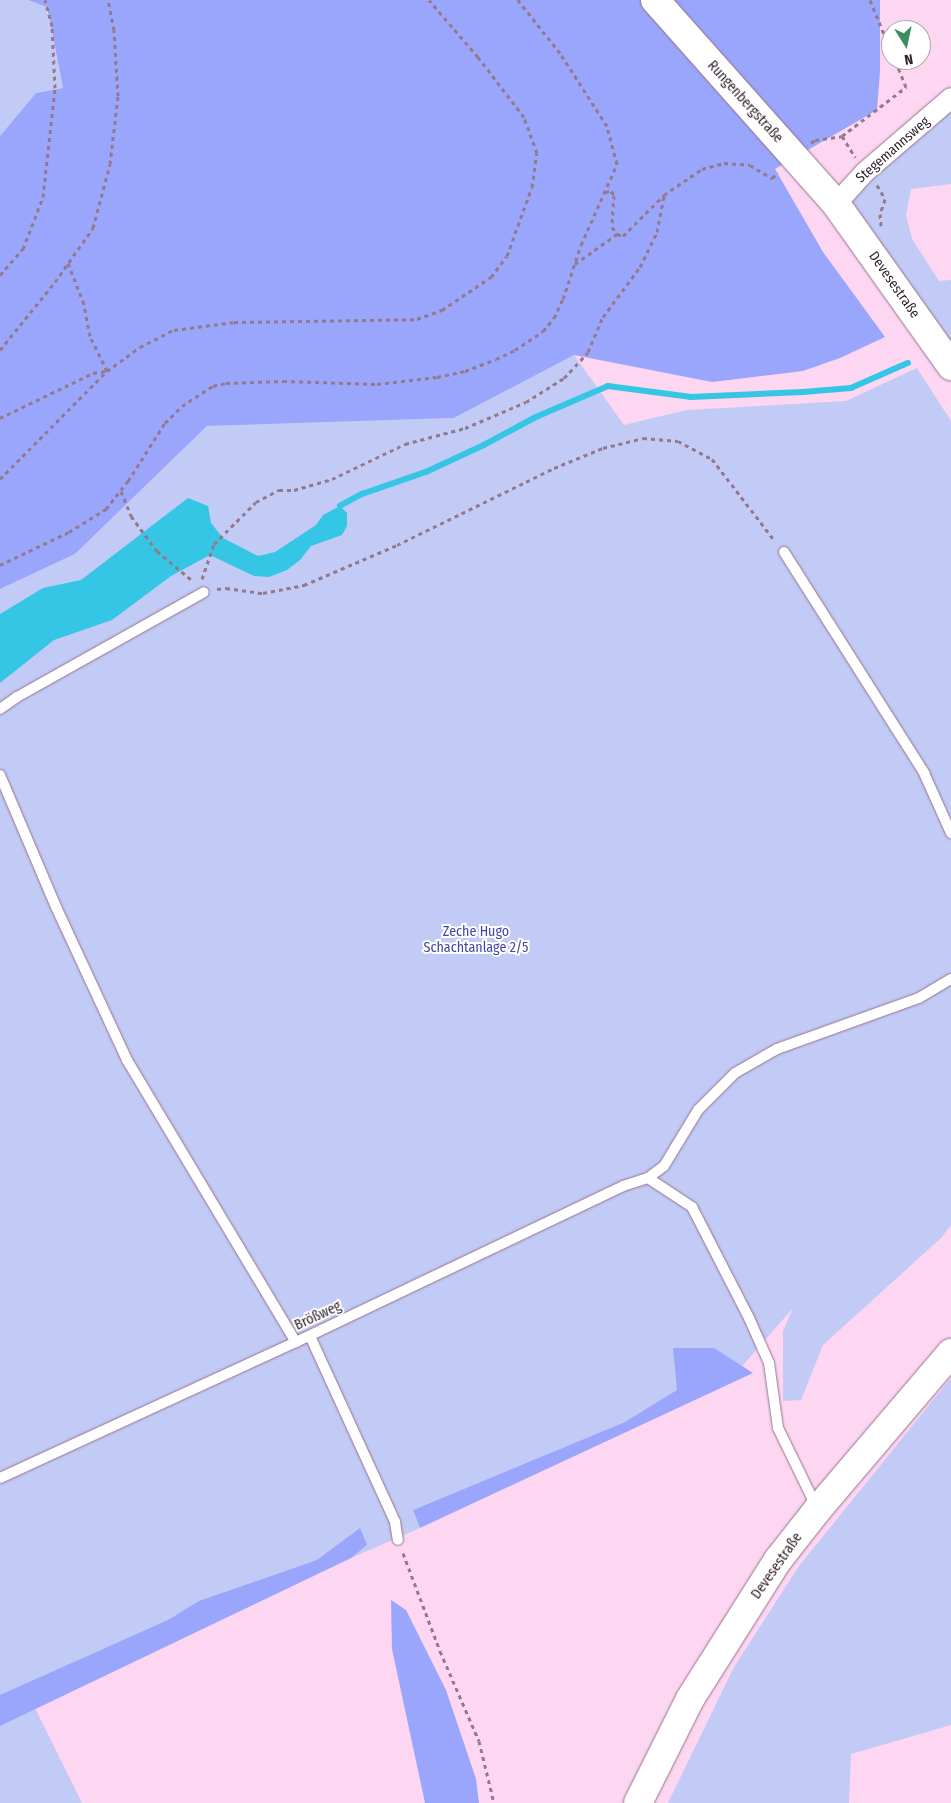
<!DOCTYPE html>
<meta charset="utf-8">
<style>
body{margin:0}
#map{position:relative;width:951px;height:1803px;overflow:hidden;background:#fdd6f1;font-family:"Fira Sans Condensed",sans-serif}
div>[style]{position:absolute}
.green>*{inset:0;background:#c2caf6}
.forest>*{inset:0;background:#9aa6fc}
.water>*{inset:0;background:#35c6e6}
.stream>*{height:5.5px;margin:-2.75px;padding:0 2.75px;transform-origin:2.75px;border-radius:2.75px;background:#35c6e6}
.path>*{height:3px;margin-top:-1.5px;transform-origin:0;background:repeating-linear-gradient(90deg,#94798c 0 4px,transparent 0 8px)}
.roads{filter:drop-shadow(0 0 1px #97748d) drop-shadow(0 0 1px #97748d)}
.lane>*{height:10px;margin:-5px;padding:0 5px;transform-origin:5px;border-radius:5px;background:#fff}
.street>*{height:20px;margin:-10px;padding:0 10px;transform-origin:10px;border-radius:10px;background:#fff}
.secondary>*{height:28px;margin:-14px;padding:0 14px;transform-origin:14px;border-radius:14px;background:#fff}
span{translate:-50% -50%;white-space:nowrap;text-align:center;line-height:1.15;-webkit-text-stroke:4px #fff;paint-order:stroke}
.street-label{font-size:14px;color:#2d1f29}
.park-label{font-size:14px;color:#4345a8}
.north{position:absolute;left:881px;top:20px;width:50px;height:50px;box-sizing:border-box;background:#fff;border:1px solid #aba5a9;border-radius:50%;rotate:170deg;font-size:14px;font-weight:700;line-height:20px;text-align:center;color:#2d1f29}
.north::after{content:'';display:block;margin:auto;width:18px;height:22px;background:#3a8e61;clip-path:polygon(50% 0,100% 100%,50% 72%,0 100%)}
</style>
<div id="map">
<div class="green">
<i style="clip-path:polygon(0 0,28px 0,46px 6px,63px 88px,36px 93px,0 136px)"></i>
<i style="clip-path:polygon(951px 98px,951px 184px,911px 189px,906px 215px,912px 239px,939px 281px,951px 280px,951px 366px,836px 204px)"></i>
<i style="clip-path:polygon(574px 355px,624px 425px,687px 410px,846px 401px,917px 368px,951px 421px,951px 1225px,941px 1238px,823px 1345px,801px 1400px,783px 1401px,783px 1331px,793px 1308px,737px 1372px,625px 1422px,413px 1510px,420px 1528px,351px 1558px,35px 1708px,82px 1803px,0 1803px,0 589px,75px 554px,207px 426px,454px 418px)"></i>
<i style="clip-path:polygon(951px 1378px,951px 1725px,851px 1754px,849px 1803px,668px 1803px,734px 1667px,799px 1566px)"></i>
</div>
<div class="forest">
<i style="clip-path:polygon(28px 0,880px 0,880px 72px,877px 110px,775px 169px,823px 252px,885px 337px,840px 358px,803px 371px,712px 382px,574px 355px,454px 418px,207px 426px,75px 554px,0 589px,0 136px,36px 93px,63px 88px,47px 7px)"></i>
<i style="clip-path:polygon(673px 1348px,714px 1348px,753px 1373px,420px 1528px,413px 1510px,625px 1422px,677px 1390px)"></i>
<i style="clip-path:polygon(360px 1528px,367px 1545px,351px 1558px,0 1726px,0 1695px,168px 1620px,199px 1601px,317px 1560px)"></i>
<i style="clip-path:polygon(391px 1600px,406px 1610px,446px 1690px,476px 1779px,479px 1803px,425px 1803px,392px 1649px)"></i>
</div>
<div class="water">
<i style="clip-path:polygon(188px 498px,208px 506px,211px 523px,223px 538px,258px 556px,275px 552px,316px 525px,323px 515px,340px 506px,347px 513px,347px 526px,342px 535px,311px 546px,300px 560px,287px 570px,269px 577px,254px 576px,210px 555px,171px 576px,112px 620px,54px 640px,0 683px,0 614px,43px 588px,81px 580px)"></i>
</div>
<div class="stream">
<i style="left:340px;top:506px;width:25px;rotate:-29deg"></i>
<i style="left:362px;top:494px;width:68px;rotate:-19deg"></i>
<i style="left:426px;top:472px;width:64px;rotate:-25deg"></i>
<i style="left:484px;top:445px;width:59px;rotate:-28.3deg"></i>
<i style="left:536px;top:417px;width:78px;rotate:-23.3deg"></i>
<i style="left:608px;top:386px;width:84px;rotate:7.5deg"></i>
<i style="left:691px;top:397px;width:112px;rotate:-2.6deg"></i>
<i style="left:803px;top:392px;width:48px;rotate:-4.8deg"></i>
<i style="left:851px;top:388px;width:62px;rotate:-23.7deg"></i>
</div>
<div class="path">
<i style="left:870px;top:0;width:55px;rotate:67.6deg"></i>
<i style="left:842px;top:136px;width:25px;rotate:58deg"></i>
<i style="left:811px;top:143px;width:5px;rotate:-37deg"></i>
<i style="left:815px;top:140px;width:27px;rotate:-8deg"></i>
<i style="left:842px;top:136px;width:81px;rotate:-37.4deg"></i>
<i style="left:906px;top:87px;width:29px;rotate:-112deg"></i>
<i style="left:877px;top:185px;width:16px;rotate:60deg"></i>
<i style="left:885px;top:199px;width:16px;rotate:108deg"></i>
<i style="left:880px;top:214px;width:12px;rotate:85deg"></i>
<i style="left:605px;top:192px;width:6px;rotate:-9deg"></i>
<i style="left:611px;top:191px;width:5px;rotate:53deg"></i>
<i style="left:614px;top:195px;width:32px;rotate:94deg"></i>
<i style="left:612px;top:227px;width:9px;rotate:54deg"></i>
<i style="left:575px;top:264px;width:52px;rotate:-35.5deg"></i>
<i style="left:617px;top:234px;width:6px;rotate:18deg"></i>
<i style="left:623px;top:236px;width:58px;rotate:-45deg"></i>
<i style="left:664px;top:195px;width:46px;rotate:-34.4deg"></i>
<i style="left:702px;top:169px;width:23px;rotate:-15deg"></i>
<i style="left:724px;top:163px;width:26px;rotate:4deg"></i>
<i style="left:750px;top:165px;width:26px;rotate:31deg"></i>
<i style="left:772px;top:178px;width:8px;rotate:-40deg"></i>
<i style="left:0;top:275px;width:35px;rotate:-49deg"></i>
<i style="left:23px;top:249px;width:56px;rotate:-69deg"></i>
<i style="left:43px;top:197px;width:110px;rotate:-83.7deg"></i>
<i style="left:55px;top:88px;width:62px;rotate:-92.8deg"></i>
<i style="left:52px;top:26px;width:27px;rotate:-105deg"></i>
<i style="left:0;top:350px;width:87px;rotate:-51deg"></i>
<i style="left:55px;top:282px;width:66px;rotate:-54.9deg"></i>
<i style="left:93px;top:228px;width:66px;rotate:-75.1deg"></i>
<i style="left:110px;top:164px;width:68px;rotate:-83.3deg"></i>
<i style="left:118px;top:96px;width:66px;rotate:-93.5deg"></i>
<i style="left:114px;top:30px;width:31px;rotate:-101deg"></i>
<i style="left:0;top:418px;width:103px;rotate:-25.8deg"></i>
<i style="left:93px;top:373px;width:14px;rotate:-8deg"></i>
<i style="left:107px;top:371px;width:39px;rotate:-116deg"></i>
<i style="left:90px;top:336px;width:33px;rotate:-101deg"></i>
<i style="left:84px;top:304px;width:44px;rotate:-111.3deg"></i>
<i style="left:0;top:479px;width:152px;rotate:-45.3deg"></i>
<i style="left:107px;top:371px;width:41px;rotate:-36deg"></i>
<i style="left:140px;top:347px;width:38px;rotate:-27deg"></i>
<i style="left:174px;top:330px;width:61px;rotate:-7.6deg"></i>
<i style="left:234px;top:322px;width:183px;rotate:-0.9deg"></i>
<i style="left:417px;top:319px;width:27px;rotate:-20deg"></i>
<i style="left:442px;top:310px;width:59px;rotate:-34deg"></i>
<i style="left:491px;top:277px;width:26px;rotate:-53deg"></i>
<i style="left:507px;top:256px;width:73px;rotate:-70.1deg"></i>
<i style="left:532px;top:187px;width:34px;rotate:-82deg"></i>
<i style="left:537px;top:153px;width:38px;rotate:-110deg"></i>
<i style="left:524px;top:117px;width:76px;rotate:-127.5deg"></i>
<i style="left:478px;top:57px;width:75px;rotate:-130.7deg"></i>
<i style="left:121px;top:491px;width:27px;rotate:68deg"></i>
<i style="left:131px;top:516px;width:44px;rotate:53.4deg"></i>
<i style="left:157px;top:551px;width:48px;rotate:40deg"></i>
<i style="left:0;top:565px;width:76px;rotate:-25.6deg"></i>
<i style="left:69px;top:532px;width:44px;rotate:-31.9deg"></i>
<i style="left:106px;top:509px;width:36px;rotate:-52deg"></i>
<i style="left:128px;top:481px;width:69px;rotate:-57.5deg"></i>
<i style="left:165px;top:423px;width:24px;rotate:-45deg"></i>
<i style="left:182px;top:406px;width:37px;rotate:-33deg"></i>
<i style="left:213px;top:386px;width:13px;rotate:-13deg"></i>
<i style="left:226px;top:383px;width:57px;rotate:-2deg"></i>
<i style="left:283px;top:381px;width:94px;rotate:1.8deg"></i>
<i style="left:377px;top:384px;width:60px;rotate:-6.7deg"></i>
<i style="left:437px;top:377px;width:29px;rotate:-12deg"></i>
<i style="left:465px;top:371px;width:33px;rotate:-21deg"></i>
<i style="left:496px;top:359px;width:21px;rotate:-25deg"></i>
<i style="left:515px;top:350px;width:34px;rotate:-34deg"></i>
<i style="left:543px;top:331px;width:17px;rotate:-50deg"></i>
<i style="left:554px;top:318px;width:21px;rotate:-65deg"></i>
<i style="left:563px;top:299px;width:57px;rotate:-71.6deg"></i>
<i style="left:581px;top:245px;width:89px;rotate:-66deg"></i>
<i style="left:617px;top:164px;width:39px;rotate:-105deg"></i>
<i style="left:607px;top:126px;width:87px;rotate:-122.8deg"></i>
<i style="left:560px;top:53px;width:68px;rotate:-128.4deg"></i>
<i style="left:202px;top:579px;width:37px;rotate:-71deg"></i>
<i style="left:214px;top:544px;width:59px;rotate:-45deg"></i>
<i style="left:256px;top:502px;width:26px;rotate:-28deg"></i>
<i style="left:279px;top:490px;width:15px"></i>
<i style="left:294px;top:490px;width:40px;rotate:-16deg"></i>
<i style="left:332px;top:479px;width:81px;rotate:-25.6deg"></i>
<i style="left:405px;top:444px;width:62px;rotate:-14.9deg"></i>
<i style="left:465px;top:428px;width:66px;rotate:-23.1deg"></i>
<i style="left:526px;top:402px;width:45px;rotate:-32.3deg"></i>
<i style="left:564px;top:378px;width:35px;rotate:-47deg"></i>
<i style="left:588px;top:352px;width:38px;rotate:-67deg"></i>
<i style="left:603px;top:317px;width:62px;rotate:-53.5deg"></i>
<i style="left:640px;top:267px;width:39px;rotate:-64deg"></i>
<i style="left:657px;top:232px;width:38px;rotate:-79deg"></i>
<i style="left:217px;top:589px;width:9px;rotate:-6deg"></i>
<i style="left:226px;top:588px;width:37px;rotate:8deg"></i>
<i style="left:263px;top:593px;width:42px;rotate:-11deg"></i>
<i style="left:304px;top:585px;width:101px;rotate:-23.3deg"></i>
<i style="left:397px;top:545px;width:175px;rotate:-26.1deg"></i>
<i style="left:554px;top:468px;width:53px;rotate:-22.2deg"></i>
<i style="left:603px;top:448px;width:41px;rotate:-14deg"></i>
<i style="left:643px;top:438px;width:35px;rotate:5deg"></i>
<i style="left:678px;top:441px;width:38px;rotate:28deg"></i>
<i style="left:712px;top:459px;width:103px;rotate:52.5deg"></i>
<i style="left:403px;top:1553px;width:105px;rotate:69.3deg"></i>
<i style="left:440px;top:1651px;width:98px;rotate:66.6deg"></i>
<i style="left:479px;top:1741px;width:64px;rotate:76.4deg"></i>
</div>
<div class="roads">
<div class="lane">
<i style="left:784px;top:552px;width:262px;rotate:57.6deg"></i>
<i style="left:924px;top:773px;width:66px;rotate:65.8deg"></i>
<i style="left:0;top:709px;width:21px;rotate:-35deg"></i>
<i style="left:17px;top:697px;width:214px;rotate:-29.3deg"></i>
<i style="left:0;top:775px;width:143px;rotate:67deg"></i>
<i style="left:56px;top:907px;width:169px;rotate:65.1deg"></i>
<i style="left:127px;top:1060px;width:329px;rotate:59.1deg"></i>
<i style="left:648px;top:1178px;width:53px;rotate:33.4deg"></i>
<i style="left:692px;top:1207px;width:125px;rotate:62.8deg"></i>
<i style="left:749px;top:1318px;width:49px;rotate:66deg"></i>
<i style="left:769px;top:1363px;width:66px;rotate:82.1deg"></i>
<i style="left:778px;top:1428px;width:87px;rotate:64deg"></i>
<i style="left:310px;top:1336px;width:205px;rotate:65.4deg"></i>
<i style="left:395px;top:1522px;width:18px;rotate:81deg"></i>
<i style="left:0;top:1478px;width:326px;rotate:-24.7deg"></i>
<i style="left:296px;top:1342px;width:362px;rotate:-25.5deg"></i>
<i style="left:623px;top:1186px;width:26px;rotate:-18deg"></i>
<i style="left:648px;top:1178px;width:20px;rotate:-37deg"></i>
<i style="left:664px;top:1166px;width:66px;rotate:-58.7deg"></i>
<i style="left:698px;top:1110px;width:52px;rotate:-45deg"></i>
<i style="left:735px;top:1073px;width:48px;rotate:-29.7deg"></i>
<i style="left:777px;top:1049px;width:151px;rotate:-19.8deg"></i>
<i style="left:919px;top:998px;width:37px;rotate:-31deg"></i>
</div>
<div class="street">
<i style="left:836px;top:204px;width:43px;rotate:-47.8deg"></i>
<i style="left:865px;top:172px;width:113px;rotate:-40.7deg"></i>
</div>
<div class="secondary">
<i style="left:655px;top:0;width:273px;rotate:48.4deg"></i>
<i style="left:836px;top:204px;width:199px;rotate:54.6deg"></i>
<i style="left:638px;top:1803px;width:116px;rotate:-63.4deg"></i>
<i style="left:690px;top:1699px;width:165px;rotate:-57.7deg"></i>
<i style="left:778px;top:1560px;width:65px;rotate:-51.9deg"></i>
<i style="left:818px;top:1509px;width:205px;rotate:-49.6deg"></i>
</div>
</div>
<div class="street-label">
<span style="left:745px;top:102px;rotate:48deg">Rungenbergstraße</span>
<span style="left:893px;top:150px;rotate:-41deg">Stegemannsweg</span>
<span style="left:894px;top:285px;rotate:55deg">Devesestraße</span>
<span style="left:318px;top:1316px;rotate:-25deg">Brößweg</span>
<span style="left:777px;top:1566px;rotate:-55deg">Devesestraße</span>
</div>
<div class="park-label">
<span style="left:476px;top:940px">Zeche Hugo<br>Schachtanlage 2/5</span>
</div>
<div class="north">N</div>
</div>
